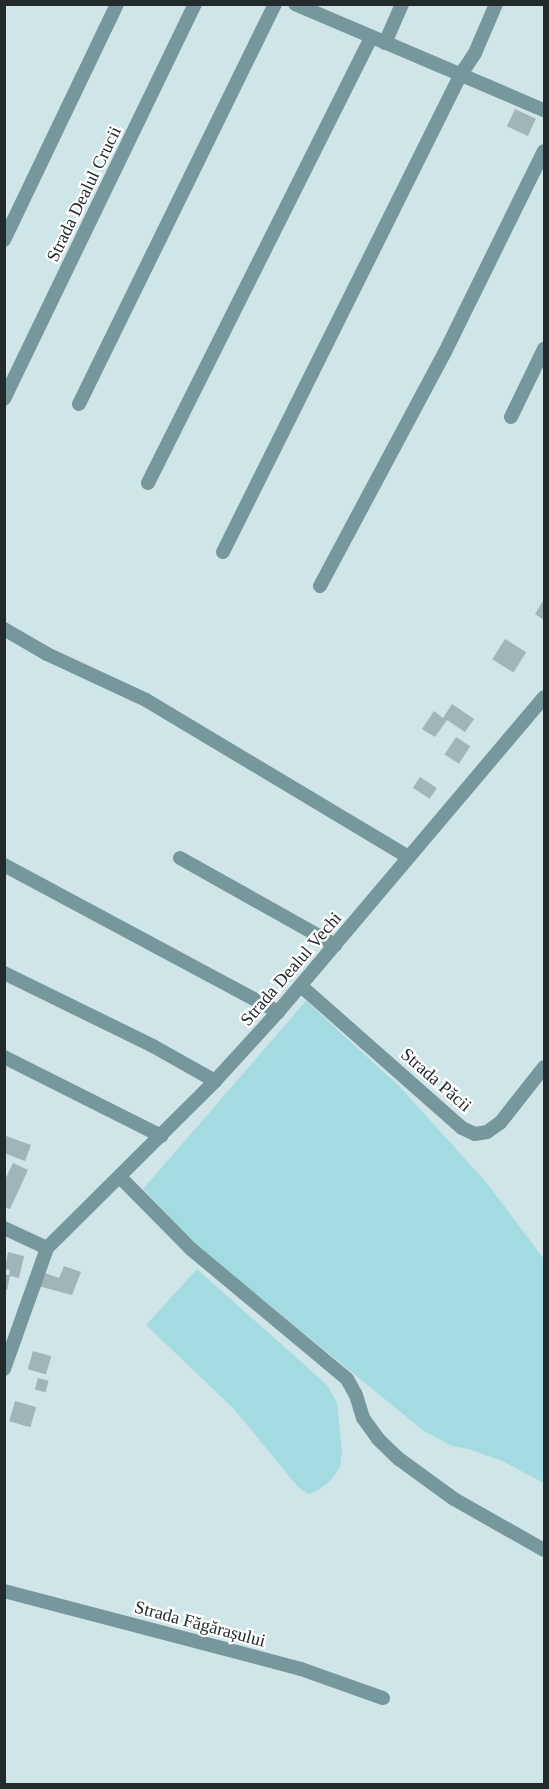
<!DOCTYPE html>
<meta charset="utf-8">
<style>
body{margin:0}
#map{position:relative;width:549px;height:1789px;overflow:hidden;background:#cfe5e7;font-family:"Times New Roman",serif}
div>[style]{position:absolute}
.green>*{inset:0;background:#a4dbe1}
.building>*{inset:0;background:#a1b5b8;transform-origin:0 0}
.minor>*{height:14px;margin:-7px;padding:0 7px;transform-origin:7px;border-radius:7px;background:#76979b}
span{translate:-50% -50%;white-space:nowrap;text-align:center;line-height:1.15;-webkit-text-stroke:4.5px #fff;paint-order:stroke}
.street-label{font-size:18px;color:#222a2b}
.frame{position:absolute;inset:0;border:6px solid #222a2b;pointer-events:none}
</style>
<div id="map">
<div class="green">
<i style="clip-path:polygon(306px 1001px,399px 1086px,486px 1182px,544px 1259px,544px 1483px,502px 1461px,469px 1449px,452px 1446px,424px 1431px,220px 1265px,190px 1239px,143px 1189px)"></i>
<i style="clip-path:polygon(197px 1269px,327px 1385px,337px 1403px,342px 1451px,340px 1467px,331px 1480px,319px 1490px,308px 1494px,298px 1487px,234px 1409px,146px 1325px)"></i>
</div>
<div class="building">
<i style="left:515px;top:109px;width:23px;height:19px;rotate:25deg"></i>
<i style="clip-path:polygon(544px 599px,544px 620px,535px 614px)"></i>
<i style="left:505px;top:639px;width:25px;height:24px;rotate:32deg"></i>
<i style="clip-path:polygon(452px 704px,474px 719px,465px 732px,447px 720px,435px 737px,422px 729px,434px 711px,443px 718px)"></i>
<i style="left:456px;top:737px;width:17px;height:21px;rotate:33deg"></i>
<i style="left:420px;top:777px;width:20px;height:13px;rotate:33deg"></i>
<i style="clip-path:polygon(6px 1136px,31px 1145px,25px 1161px,4px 1153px)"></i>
<i style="clip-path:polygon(13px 1163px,28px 1170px,10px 1209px,4px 1207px,4px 1182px)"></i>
<i style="clip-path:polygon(8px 1252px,24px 1256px,19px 1278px,10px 1276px,7px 1290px,4px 1290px,4px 1275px,9px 1275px,10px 1270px,5px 1269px)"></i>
<i style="clip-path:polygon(64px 1266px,81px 1272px,72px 1295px,38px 1286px,42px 1272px,59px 1278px)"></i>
<i style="left:33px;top:1351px;width:19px;height:19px;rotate:16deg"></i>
<i style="left:38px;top:1378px;width:11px;height:12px;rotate:15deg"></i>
<i style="left:15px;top:1401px;width:22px;height:21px;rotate:16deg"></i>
</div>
<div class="minor">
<i style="left:295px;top:4px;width:271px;rotate:23.1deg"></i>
<i style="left:385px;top:43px;width:43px;rotate:-66.4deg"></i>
<i style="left:4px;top:240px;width:262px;rotate:-64.4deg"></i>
<i style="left:4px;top:399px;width:439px;rotate:-64.2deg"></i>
<i style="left:79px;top:404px;width:445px;rotate:-63.9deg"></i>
<i style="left:511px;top:417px;width:76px;rotate:-64.1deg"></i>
<i style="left:148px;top:483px;width:499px;rotate:-63.4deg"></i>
<i style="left:223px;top:552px;width:534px;rotate:-63.53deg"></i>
<i style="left:461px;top:74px;width:25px;rotate:-56deg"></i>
<i style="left:475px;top:53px;width:53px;rotate:-66.8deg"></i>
<i style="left:320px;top:586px;width:265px;rotate:-61.9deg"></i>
<i style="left:445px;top:352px;width:224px;rotate:-63.8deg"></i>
<i style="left:4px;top:629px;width:50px;rotate:30.2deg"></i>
<i style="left:47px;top:654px;width:109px;rotate:24.9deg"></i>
<i style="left:146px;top:700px;width:305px;rotate:30.9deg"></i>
<i style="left:180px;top:858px;width:178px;rotate:29.3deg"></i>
<i style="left:4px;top:865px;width:311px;rotate:28.2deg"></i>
<i style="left:4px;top:973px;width:166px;rotate:26.1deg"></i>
<i style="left:153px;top:1046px;width:71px;rotate:29.4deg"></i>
<i style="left:301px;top:986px;width:215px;rotate:41.4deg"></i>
<i style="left:462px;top:1128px;width:14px;rotate:25deg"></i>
<i style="left:475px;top:1134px;width:12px;rotate:-9deg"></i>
<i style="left:487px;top:1132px;width:16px;rotate:-35deg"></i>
<i style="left:500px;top:1123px;width:71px;rotate:-51.8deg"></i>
<i style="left:4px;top:1057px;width:176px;rotate:26.7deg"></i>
<i style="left:120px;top:1177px;width:101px;rotate:45.4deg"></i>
<i style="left:191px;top:1249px;width:203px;rotate:39.8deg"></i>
<i style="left:347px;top:1379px;width:18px;rotate:61deg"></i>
<i style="left:356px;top:1395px;width:24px;rotate:73deg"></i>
<i style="left:363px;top:1418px;width:26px;rotate:54deg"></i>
<i style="left:378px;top:1439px;width:29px;rotate:44deg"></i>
<i style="left:399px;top:1459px;width:68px;rotate:36deg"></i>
<i style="left:454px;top:1499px;width:103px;rotate:29.5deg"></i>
<i style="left:4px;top:1228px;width:47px;rotate:24.9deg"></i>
<i style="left:47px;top:1248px;width:237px;rotate:-44.8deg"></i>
<i style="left:215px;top:1081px;width:93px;rotate:-47.6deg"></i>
<i style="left:278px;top:1012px;width:412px;rotate:-49.8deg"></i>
<i style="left:4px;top:1369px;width:128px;rotate:-70.4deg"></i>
<i style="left:4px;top:1591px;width:307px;rotate:14.7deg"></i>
<i style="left:301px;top:1669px;width:87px;rotate:19.5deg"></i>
</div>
<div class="street-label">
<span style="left:84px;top:194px;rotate:-64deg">Strada Dealul Crucii</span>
<span style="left:291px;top:969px;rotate:-49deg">Strada Dealul Vechi</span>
<span style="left:436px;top:1080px;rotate:41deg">Strada Păcii</span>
<span style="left:200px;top:1624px;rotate:15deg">Strada Făgărașului</span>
</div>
<div class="frame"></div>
</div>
